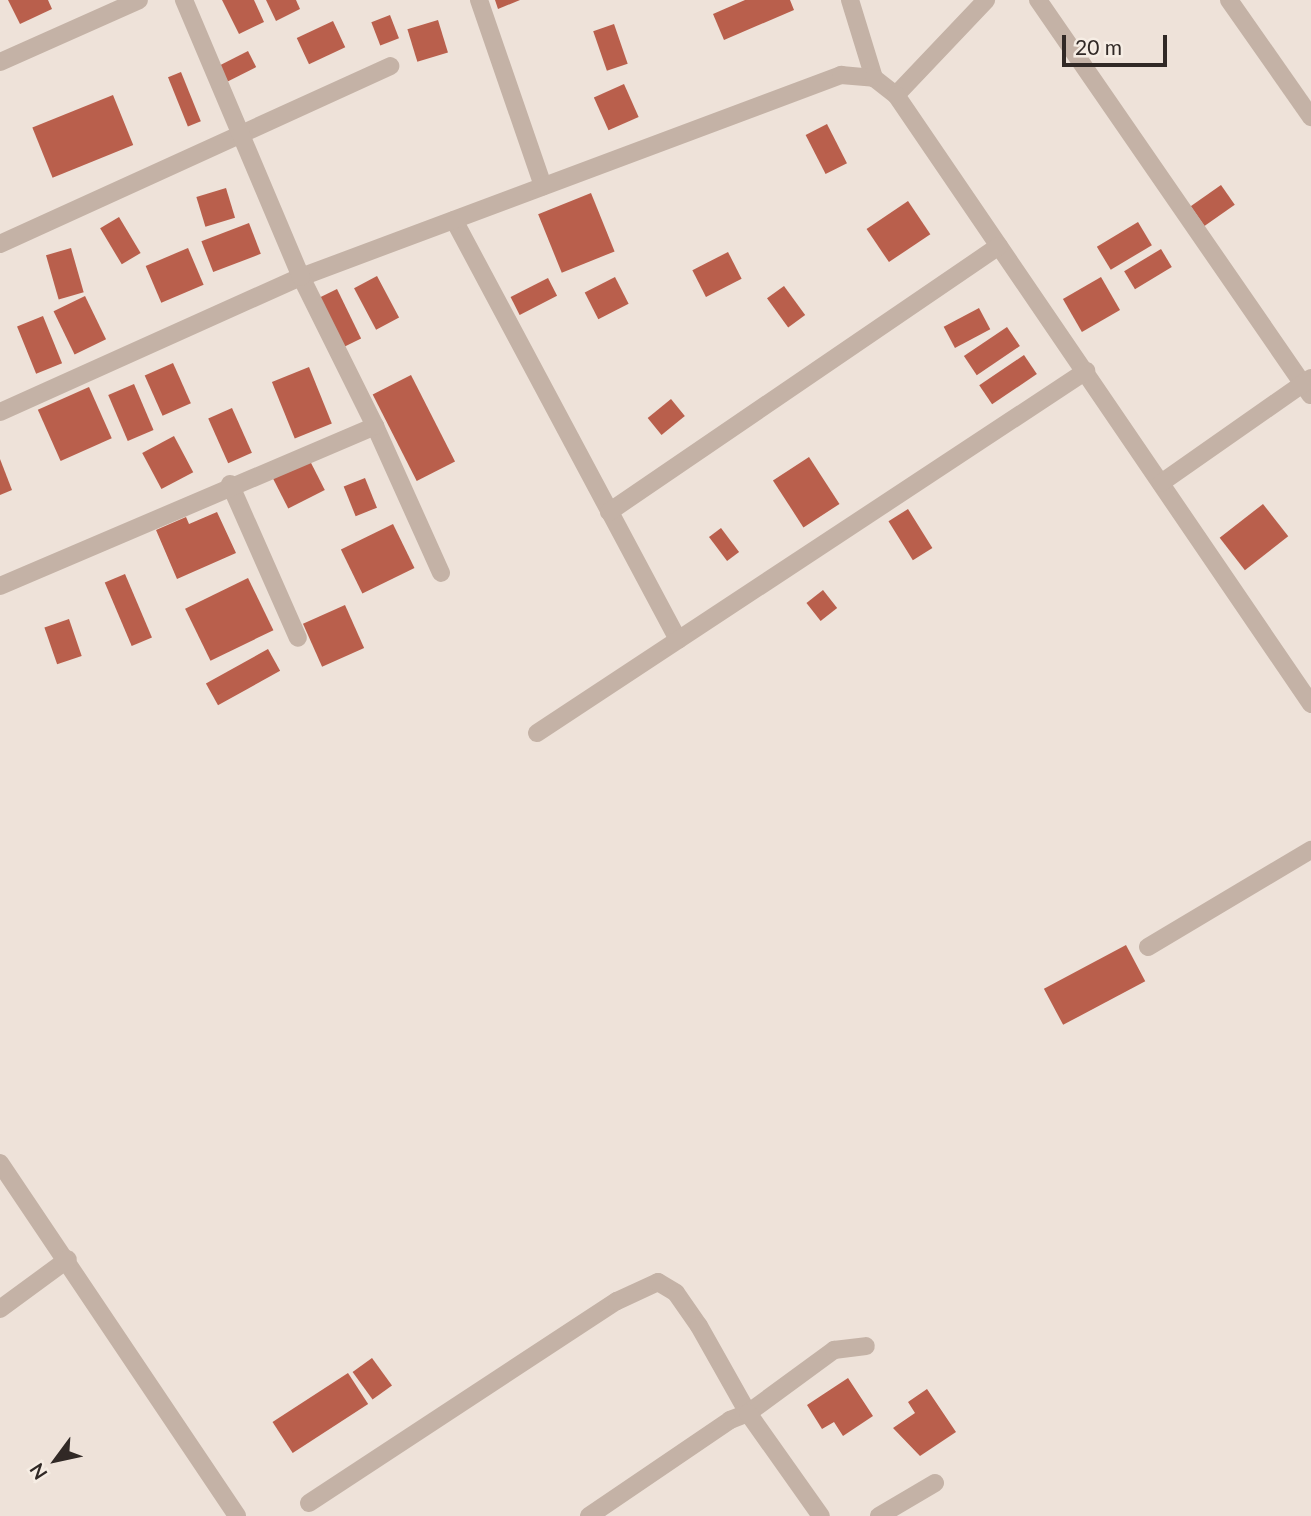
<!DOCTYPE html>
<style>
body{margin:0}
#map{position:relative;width:1311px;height:1516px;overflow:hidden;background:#eee2d9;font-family:Lato,sans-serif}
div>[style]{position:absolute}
.building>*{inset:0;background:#b95f4c;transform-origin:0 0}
.minor>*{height:18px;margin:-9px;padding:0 9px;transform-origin:9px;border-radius:9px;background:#c4b2a6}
span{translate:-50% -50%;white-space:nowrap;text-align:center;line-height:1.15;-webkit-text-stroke:5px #f6ede4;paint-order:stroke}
.north{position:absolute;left:21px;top:1425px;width:70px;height:70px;-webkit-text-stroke:5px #f6ede4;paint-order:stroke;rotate:237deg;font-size:19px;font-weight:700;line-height:28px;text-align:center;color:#312926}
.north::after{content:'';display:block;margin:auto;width:24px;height:32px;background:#312926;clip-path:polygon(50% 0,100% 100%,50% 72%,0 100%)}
.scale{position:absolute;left:1062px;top:35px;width:105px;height:32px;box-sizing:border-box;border:4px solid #312926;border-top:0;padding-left:9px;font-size:21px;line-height:24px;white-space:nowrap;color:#312926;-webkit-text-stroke:5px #f6ede4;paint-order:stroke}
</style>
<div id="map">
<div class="building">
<i style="clip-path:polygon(8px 0,48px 0,52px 9px,20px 24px)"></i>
<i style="clip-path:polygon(222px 0,254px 0,264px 22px,239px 34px)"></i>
<i style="clip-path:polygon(266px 0,296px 0,300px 9px,276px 21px)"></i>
<i style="clip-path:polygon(495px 0,520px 0,498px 9px)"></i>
<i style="clip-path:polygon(745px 0,790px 0,794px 10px,724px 40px,713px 14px)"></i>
<i style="left:390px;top:15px;width:25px;height:20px;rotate:69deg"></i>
<i style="left:438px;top:20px;width:34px;height:32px;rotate:73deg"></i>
<i style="left:333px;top:21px;width:29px;height:40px;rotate:65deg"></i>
<i style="left:614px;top:24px;width:42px;height:22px;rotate:71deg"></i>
<i style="left:248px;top:51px;width:18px;height:32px;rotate:63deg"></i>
<i style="left:181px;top:72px;width:53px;height:14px;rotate:68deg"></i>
<i style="left:624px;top:84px;width:36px;height:33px;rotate:66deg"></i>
<i style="left:113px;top:95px;width:54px;height:87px;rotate:68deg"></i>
<i style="left:827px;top:124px;width:44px;height:24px;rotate:63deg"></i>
<i style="left:1221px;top:185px;width:24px;height:37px;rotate:55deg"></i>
<i style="left:226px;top:188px;width:31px;height:31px;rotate:73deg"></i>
<i style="left:591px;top:193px;width:63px;height:57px;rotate:68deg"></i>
<i style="left:908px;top:201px;width:40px;height:50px;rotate:56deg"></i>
<i style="left:119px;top:217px;width:42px;height:22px;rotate:59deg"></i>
<i style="left:1138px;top:222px;width:27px;height:48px;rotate:59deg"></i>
<i style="left:249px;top:223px;width:33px;height:51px;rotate:69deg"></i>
<i style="left:71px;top:248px;width:46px;height:26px;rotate:74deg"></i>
<i style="left:188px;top:248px;width:40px;height:46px;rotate:67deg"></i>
<i style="left:1161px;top:249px;width:21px;height:43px;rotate:59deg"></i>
<i style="left:728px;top:252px;width:30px;height:40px;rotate:63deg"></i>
<i style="left:377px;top:276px;width:47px;height:26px;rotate:62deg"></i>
<i style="left:615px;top:277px;width:30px;height:34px;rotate:63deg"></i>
<i style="left:1101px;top:277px;width:38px;height:44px;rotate:60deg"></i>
<i style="left:548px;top:278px;width:20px;height:42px;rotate:63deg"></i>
<i style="left:784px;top:286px;width:36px;height:21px;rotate:54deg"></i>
<i style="left:337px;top:289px;width:55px;height:21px;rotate:64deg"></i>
<i style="left:85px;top:296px;width:48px;height:35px;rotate:64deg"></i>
<i style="left:979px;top:308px;width:24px;height:40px;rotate:62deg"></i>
<i style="left:43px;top:316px;width:51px;height:28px;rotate:68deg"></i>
<i style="left:1007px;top:327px;width:23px;height:52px;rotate:56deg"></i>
<i style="left:1024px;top:355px;width:23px;height:54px;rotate:56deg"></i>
<i style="left:173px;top:363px;width:44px;height:31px;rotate:66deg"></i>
<i style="left:309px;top:367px;width:61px;height:40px;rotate:68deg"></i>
<i style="left:411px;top:375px;width:97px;height:43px;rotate:63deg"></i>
<i style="left:134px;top:384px;width:50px;height:28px;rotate:67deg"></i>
<i style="left:89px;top:387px;width:56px;height:56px;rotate:66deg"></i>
<i style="left:671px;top:399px;width:22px;height:30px;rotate:51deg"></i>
<i style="left:232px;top:408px;width:49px;height:26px;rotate:66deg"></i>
<i style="left:174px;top:436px;width:41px;height:36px;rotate:62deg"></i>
<i style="left:308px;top:457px;width:37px;height:41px;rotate:63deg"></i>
<i style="left:809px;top:457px;width:56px;height:43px;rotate:57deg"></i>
<i style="clip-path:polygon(0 459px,12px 490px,0 495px)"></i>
<i style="left:365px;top:478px;width:32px;height:23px;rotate:68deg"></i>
<i style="left:1263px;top:504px;width:41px;height:55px;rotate:52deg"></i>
<i style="left:908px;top:509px;width:46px;height:23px;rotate:58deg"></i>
<i style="clip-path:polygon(217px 512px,236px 553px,177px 579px,156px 530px,186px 517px,189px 524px)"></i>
<i style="left:393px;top:524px;width:49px;height:58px;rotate:64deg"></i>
<i style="left:721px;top:528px;width:30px;height:15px;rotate:53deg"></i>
<i style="left:125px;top:574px;width:69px;height:22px;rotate:67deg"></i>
<i style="left:248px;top:578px;width:58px;height:70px;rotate:64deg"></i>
<i style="left:823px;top:590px;width:23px;height:21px;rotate:52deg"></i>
<i style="left:345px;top:605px;width:47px;height:46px;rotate:66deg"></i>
<i style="left:69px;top:619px;width:39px;height:26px;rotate:71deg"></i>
<i style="left:268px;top:649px;width:25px;height:71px;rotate:61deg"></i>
<i style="left:1126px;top:945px;width:41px;height:93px;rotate:62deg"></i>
<i style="left:372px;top:1358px;width:34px;height:24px;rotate:54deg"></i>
<i style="left:348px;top:1373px;width:37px;height:90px;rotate:57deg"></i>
<i style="clip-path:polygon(848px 1378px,873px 1416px,843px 1436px,834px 1422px,822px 1429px,807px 1405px)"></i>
<i style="clip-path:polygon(927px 1389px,956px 1432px,920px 1456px,893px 1428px,915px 1413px,908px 1402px)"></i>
</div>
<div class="minor">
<i style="left:479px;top:0;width:197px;rotate:71deg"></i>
<i style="left:850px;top:0;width:82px;rotate:72.9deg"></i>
<i style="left:1038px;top:0;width:480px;rotate:55.4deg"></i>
<i style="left:1229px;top:0;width:143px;rotate:55deg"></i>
<i style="left:0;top:62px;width:152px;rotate:-24deg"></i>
<i style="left:896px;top:95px;width:131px;rotate:-46.5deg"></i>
<i style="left:454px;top:220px;width:476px;rotate:61.9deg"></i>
<i style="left:0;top:244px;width:429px;rotate:-24.5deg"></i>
<i style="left:0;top:412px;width:330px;rotate:-24.2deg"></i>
<i style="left:301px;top:277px;width:577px;rotate:-20.51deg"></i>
<i style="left:841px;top:75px;width:33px;rotate:5deg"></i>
<i style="left:874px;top:78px;width:28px;rotate:38deg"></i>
<i style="left:896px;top:95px;width:737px;rotate:55.73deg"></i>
<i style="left:375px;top:426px;width:161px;rotate:65.8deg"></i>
<i style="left:1161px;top:483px;width:183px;rotate:-35deg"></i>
<i style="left:230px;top:484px;width:168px;rotate:66.2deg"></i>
<i style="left:609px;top:512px;width:472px;rotate:-34.3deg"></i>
<i style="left:0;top:586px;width:408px;rotate:-23.1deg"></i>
<i style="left:375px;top:426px;width:166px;rotate:-116.4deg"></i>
<i style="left:301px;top:277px;width:301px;rotate:-112.9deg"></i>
<i style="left:537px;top:733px;width:658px;rotate:-33.4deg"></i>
<i style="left:1148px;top:947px;width:190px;rotate:-30.8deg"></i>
<i style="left:0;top:1163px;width:425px;rotate:56.1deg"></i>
<i style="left:0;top:1309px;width:84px;rotate:-36.3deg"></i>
<i style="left:309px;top:1503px;width:368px;rotate:-33.3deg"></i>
<i style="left:617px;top:1301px;width:45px;rotate:-24.9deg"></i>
<i style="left:658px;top:1282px;width:21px;rotate:31deg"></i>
<i style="left:676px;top:1293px;width:40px;rotate:55.1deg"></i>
<i style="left:699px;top:1326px;width:100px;rotate:60.6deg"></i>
<i style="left:748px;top:1413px;width:107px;rotate:-36.2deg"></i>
<i style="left:834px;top:1350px;width:32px;rotate:-7deg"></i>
<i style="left:589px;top:1516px;width:171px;rotate:-34.2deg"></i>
<i style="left:730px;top:1420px;width:19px;rotate:-21deg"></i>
<i style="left:748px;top:1413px;width:126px;rotate:54.7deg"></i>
<i style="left:879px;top:1516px;width:65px;rotate:-30.5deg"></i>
</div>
<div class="north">N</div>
<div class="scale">20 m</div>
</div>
